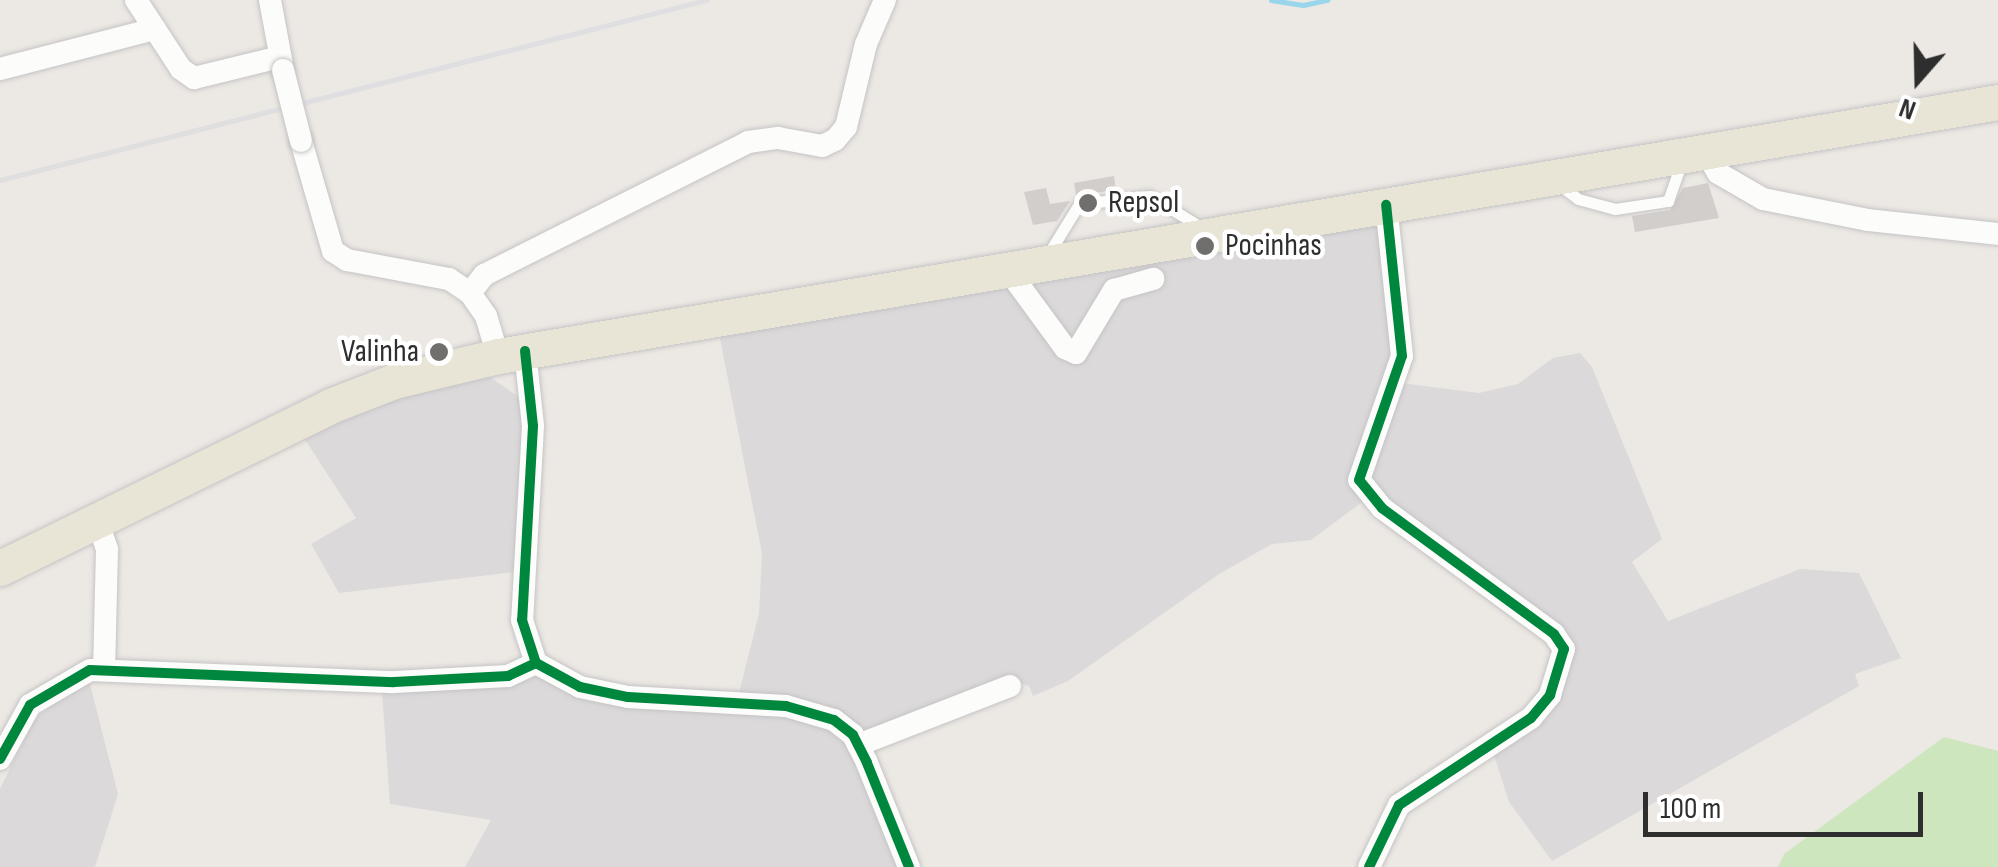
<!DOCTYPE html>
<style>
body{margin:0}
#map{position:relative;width:1998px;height:867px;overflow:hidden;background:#ece8e4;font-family:"Sofia Sans Condensed",sans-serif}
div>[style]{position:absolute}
.industrial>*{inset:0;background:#dcd9db}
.green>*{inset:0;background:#cee6be}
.stream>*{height:5px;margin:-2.5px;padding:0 2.5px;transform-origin:2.5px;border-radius:2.5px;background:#99d6ec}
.building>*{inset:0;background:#d1cecb}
.roads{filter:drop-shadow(0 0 2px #c5c4c5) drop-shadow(0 0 2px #c5c4c5)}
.lane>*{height:11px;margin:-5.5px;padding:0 5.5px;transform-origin:5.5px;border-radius:5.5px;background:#fcfcfb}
.street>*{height:22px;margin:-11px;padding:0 11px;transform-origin:11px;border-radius:11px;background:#fcfcfb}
.primary>*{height:35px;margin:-17.5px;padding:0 17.5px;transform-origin:17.5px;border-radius:17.5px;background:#e8e4d6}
.rail>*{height:5px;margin:-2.5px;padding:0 2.5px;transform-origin:2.5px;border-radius:2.5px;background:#dfdfe1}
.bridges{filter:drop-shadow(0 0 2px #c5c4c5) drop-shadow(0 0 2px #c5c4c5)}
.street-bridge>*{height:22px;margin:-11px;padding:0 11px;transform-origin:11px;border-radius:11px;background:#fcfcfb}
.cycleway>*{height:10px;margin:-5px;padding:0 5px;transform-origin:5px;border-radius:5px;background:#00873e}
.dots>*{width:28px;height:28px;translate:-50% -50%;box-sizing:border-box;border:5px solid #fff;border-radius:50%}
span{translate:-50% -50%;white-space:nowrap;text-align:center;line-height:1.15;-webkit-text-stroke:9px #fff;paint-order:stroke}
.poi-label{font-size:32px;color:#2e2e2e}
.left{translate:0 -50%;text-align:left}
.right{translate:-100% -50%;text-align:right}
.north{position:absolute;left:1868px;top:30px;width:100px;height:100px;-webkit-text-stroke:8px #fff;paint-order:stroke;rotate:200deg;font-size:28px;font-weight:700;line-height:40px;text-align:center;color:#2e2e2e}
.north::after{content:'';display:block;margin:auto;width:35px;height:45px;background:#2e2e2e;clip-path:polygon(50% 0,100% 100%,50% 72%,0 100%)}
.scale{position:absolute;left:1643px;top:792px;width:280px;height:45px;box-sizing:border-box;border:5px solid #2e2e2e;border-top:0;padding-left:12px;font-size:30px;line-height:35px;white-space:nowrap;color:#2e2e2e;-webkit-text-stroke:8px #fff;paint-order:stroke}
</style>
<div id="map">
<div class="industrial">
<i style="clip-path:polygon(1364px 214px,1381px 228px,1393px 382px,1479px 393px,1518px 384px,1553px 358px,1580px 353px,1592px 367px,1662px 539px,1632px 562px,1668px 621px,1800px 569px,1859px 573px,1901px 658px,1855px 674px,1859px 686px,1552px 861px,1509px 802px,1493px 752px,1508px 745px,1567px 645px,1373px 494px,1311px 540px,1272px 544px,1219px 574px,1068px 681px,1033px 696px,1029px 686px,1008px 680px,860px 744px,908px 867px,465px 867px,491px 820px,390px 804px,382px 691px,533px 672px,624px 692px,739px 693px,759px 614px,762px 554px,718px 328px)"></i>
<i style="clip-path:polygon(485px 374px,528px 403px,515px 572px,339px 593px,311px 544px,356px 518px,302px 435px,402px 393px)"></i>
<i style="clip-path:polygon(88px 676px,118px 794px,95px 867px,0 867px,0 789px,34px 720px)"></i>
</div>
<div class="green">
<i style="clip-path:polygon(1944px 737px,1998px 751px,1998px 867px,1778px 867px,1784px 854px)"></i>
</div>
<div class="stream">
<i style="left:1271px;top:0;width:32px;rotate:9deg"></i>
<i style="left:1303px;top:5px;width:25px;rotate:-12deg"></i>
</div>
<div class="building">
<i style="clip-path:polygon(1114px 176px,1116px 190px,1076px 195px,1074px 183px)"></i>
<i style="clip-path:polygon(1708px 183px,1719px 218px,1635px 232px,1632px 216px,1670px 210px,1683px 188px)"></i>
<i style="clip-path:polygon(1046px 188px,1050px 204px,1070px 201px,1057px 221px,1033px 225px,1024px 192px)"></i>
</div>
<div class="roads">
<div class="lane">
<i style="left:1557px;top:183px;width:26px;rotate:37deg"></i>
<i style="left:1578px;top:199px;width:38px;rotate:15deg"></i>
<i style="left:1615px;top:209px;width:54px;rotate:-8.6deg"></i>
<i style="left:1668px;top:201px;width:42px;rotate:-70.7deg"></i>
<i style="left:1047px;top:256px;width:61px;rotate:-58.4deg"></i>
<i style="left:1079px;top:204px;width:71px;rotate:-6.4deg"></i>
<i style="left:1150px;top:196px;width:63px;rotate:31.4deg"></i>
</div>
<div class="street">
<i style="left:136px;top:0;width:82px;rotate:56.9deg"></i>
<i style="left:181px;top:69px;width:16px;rotate:35deg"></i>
<i style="left:194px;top:78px;width:89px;rotate:-13.7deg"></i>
<i style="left:270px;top:0;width:71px;rotate:79.5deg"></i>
<i style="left:0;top:69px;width:160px;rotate:-14.5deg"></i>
<i style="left:301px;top:141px;width:115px;rotate:73.8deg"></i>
<i style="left:333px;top:251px;width:17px;rotate:33deg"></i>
<i style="left:347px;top:260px;width:104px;rotate:10.6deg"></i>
<i style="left:449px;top:279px;width:25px;rotate:34deg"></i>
<i style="left:470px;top:293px;width:28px;rotate:55deg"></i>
<i style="left:486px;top:316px;width:42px;rotate:73.3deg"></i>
<i style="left:1703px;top:147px;width:30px;rotate:60deg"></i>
<i style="left:1718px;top:173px;width:52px;rotate:30deg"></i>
<i style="left:1763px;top:199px;width:107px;rotate:11.3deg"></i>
<i style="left:1868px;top:220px;width:131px;rotate:6.1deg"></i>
<i style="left:1005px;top:266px;width:102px;rotate:53.8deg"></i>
<i style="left:1065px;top:348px;width:12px;rotate:24deg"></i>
<i style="left:1076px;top:353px;width:74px;rotate:-58.9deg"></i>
<i style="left:1114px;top:290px;width:41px;rotate:-15.8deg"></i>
<i style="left:470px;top:293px;width:23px;rotate:-52deg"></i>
<i style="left:484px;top:275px;width:296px;rotate:-26.7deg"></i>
<i style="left:748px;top:142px;width:30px;rotate:-8deg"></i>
<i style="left:778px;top:138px;width:45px;rotate:10.3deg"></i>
<i style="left:822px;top:146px;width:14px;rotate:-25deg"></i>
<i style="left:835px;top:140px;width:17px;rotate:-50deg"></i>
<i style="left:846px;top:127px;width:85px;rotate:-76.5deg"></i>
<i style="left:866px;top:44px;width:48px;rotate:-66.6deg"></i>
<i style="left:525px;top:351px;width:75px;rotate:83.9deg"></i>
<i style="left:533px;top:426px;width:194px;rotate:93.2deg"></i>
<i style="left:522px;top:620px;width:45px;rotate:72deg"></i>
<i style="left:536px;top:663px;width:50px;rotate:28.6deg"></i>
<i style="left:580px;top:687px;width:49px;rotate:11.8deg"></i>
<i style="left:628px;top:697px;width:158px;rotate:3.3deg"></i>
<i style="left:786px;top:706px;width:50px;rotate:16.3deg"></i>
<i style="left:834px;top:720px;width:24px;rotate:38deg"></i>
<i style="left:853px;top:735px;width:31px;rotate:63deg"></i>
<i style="left:867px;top:763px;width:112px;rotate:68deg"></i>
<i style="left:97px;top:520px;width:31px;rotate:71deg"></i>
<i style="left:107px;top:549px;width:121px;rotate:91.4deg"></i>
<i style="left:858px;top:745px;width:163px;rotate:-21.2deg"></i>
<i style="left:0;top:759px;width:62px;rotate:-60.9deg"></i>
<i style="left:30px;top:705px;width:69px;rotate:-30.3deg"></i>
<i style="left:90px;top:670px;width:304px;rotate:2.3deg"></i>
<i style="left:394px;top:682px;width:114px;rotate:-3deg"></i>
<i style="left:508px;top:676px;width:31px;rotate:-25deg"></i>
<i style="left:1369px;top:867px;width:69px;rotate:-64.2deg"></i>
<i style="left:1399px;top:805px;width:158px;rotate:-33.4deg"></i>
<i style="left:1531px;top:718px;width:30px;rotate:-50deg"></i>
<i style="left:1550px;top:695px;width:48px;rotate:-73.1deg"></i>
<i style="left:1564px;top:649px;width:18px;rotate:-124deg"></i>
<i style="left:1554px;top:634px;width:213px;rotate:-143.8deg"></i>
<i style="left:1382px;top:508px;width:36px;rotate:-129deg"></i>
<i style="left:1359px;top:480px;width:131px;rotate:-70.9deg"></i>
<i style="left:1402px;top:356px;width:152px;rotate:-96deg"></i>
</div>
<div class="primary">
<i style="left:0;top:568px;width:368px;rotate:-26.1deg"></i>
<i style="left:330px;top:406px;width:69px;rotate:-21.3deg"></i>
<i style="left:394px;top:381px;width:107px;rotate:-13.5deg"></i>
<i style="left:498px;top:356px;width:1521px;rotate:-9.61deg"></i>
</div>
</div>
<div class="rail">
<i style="left:0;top:180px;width:729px;rotate:-14.3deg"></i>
</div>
<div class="bridges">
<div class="street-bridge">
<i style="left:283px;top:70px;width:73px;rotate:75.8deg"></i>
</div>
</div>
<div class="cycleway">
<i style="left:525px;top:351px;width:75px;rotate:83.9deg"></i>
<i style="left:533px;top:426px;width:194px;rotate:93.2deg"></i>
<i style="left:522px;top:620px;width:45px;rotate:72deg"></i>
<i style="left:536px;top:663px;width:50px;rotate:28.6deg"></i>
<i style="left:580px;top:687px;width:49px;rotate:11.8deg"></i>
<i style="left:628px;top:697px;width:158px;rotate:3.3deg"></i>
<i style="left:786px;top:706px;width:50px;rotate:16.3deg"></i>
<i style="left:834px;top:720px;width:24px;rotate:38deg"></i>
<i style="left:853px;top:735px;width:31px;rotate:63deg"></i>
<i style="left:867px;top:763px;width:112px;rotate:68deg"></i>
<i style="left:0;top:759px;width:62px;rotate:-60.9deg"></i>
<i style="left:30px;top:705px;width:69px;rotate:-30.3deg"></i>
<i style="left:90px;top:670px;width:304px;rotate:2.3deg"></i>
<i style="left:394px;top:682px;width:114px;rotate:-3deg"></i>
<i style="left:508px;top:676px;width:31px;rotate:-25deg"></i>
<i style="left:1369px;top:867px;width:69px;rotate:-64.2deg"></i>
<i style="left:1399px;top:805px;width:158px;rotate:-33.4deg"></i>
<i style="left:1531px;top:718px;width:30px;rotate:-50deg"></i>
<i style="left:1550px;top:695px;width:48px;rotate:-73.1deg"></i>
<i style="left:1564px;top:649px;width:18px;rotate:-124deg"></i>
<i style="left:1554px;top:634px;width:213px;rotate:-143.8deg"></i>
<i style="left:1382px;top:508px;width:36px;rotate:-129deg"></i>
<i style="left:1359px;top:480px;width:131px;rotate:-70.9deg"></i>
<i style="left:1402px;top:356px;width:152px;rotate:-96deg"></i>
</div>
<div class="dots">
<i style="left:1088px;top:203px;background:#706f6e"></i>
<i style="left:1205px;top:246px;background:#706f6e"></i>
<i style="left:439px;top:352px;background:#706f6e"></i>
</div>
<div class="poi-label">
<span class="left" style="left:1108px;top:203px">Repsol</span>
<span class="left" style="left:1225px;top:246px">Pocinhas</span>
<span class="right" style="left:419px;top:352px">Valinha</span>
</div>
<div class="north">N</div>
<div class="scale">100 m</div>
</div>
